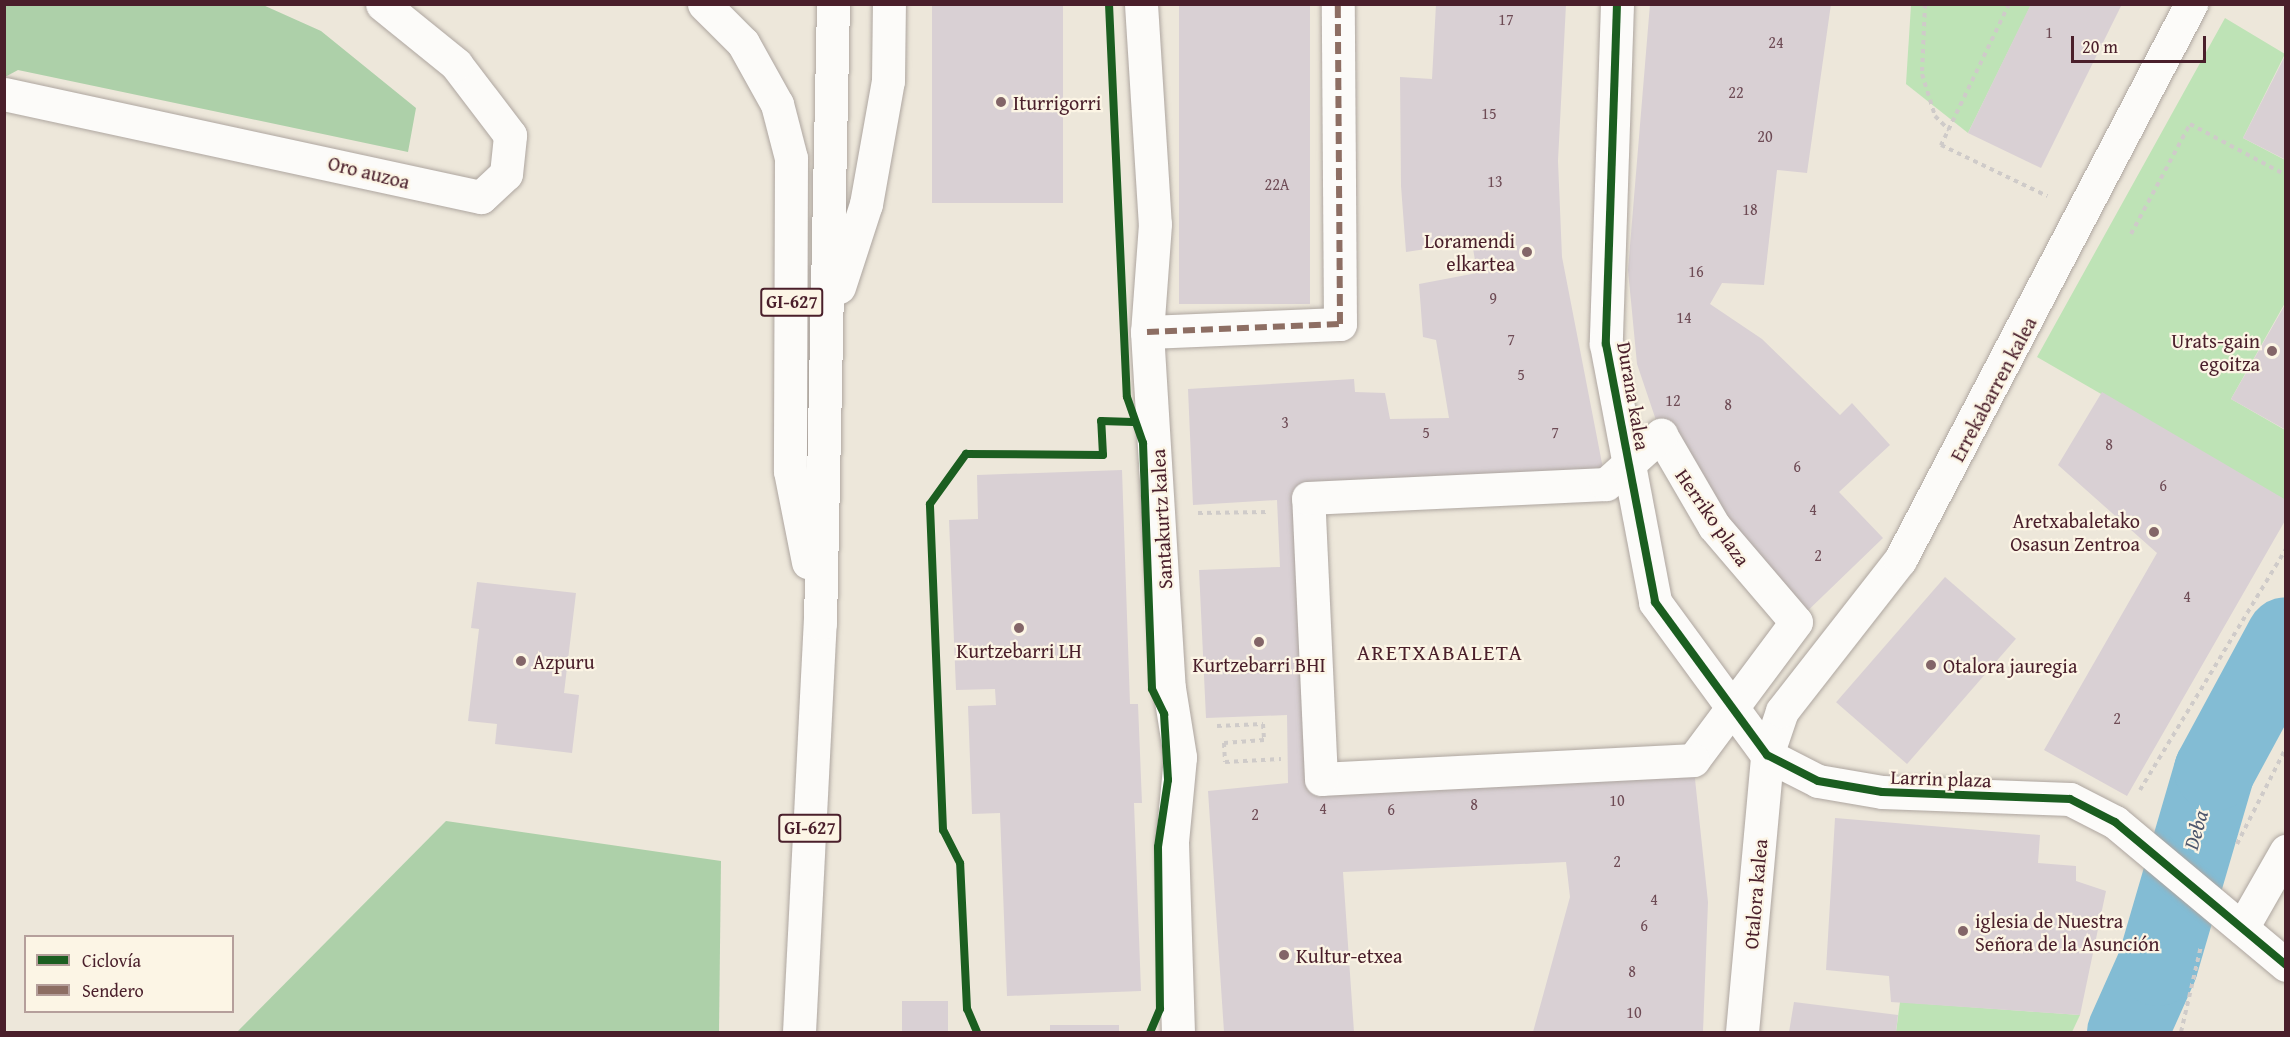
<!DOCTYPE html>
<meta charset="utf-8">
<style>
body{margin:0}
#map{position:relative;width:2290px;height:1037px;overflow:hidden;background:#ede7da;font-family:"Gentium Book Plus",serif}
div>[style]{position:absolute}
.green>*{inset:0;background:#bee3b6}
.forest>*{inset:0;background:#add0a9}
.river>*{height:81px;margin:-40.5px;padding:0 40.5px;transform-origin:40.5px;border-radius:40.5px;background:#83bcd4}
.building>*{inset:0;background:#d9d0d4;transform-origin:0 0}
.path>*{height:4px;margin-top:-2px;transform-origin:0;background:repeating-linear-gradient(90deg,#cfcbc9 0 4.5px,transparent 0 9px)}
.roads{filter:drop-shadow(0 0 2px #aea6a0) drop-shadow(0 0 2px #aea6a0)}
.pedestrian>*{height:33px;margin:-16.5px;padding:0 16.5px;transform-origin:16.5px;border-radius:16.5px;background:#fcfbf9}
.minor>*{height:33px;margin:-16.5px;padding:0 16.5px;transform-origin:16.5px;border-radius:16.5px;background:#fcfbf9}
.primary>*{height:33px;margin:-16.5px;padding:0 16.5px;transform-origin:16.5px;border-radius:16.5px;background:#fcfbf9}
.quiet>*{height:6px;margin-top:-3px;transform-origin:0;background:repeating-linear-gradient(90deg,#8d6e63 0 12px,transparent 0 18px)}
.cycleway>*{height:8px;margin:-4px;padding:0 4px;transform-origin:4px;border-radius:4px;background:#1b5e20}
.dots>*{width:16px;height:16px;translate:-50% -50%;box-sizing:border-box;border:3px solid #fcf5e5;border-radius:50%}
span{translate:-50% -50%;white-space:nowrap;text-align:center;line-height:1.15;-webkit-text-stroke:4.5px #fcf5e5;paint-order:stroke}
.number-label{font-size:16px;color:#6e4b55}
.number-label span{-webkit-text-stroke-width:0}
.shield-label span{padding:2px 4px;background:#fcf5e5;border:2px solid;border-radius:4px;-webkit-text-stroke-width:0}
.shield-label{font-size:18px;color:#4a1f2b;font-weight:700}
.poi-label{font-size:20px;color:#4a1f2b}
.left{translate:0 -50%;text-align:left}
.right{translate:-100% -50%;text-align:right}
.street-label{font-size:20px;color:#4a1f2b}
.water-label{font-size:21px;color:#4e576d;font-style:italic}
.quarter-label{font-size:22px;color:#4a1f2b;letter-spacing:1.5px}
.frame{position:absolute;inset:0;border:6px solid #4a1f2b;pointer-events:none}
.legend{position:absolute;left:24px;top:935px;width:210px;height:78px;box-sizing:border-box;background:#fcf5e5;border:2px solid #b59f9b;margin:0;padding:8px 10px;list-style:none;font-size:18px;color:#4a1f2b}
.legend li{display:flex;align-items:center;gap:12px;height:30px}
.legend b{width:30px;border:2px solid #b59f9b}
.scale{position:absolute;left:2071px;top:36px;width:135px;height:27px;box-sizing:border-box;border:3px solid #4a1f2b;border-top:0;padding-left:8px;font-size:18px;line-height:21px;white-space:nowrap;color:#4a1f2b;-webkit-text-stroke:4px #fcf5e5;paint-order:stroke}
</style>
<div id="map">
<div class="green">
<i style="clip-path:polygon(1911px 5px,2031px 5px,1968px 133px,1906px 84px)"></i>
<i style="clip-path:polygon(2225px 18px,2285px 54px,2243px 138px,2285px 160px,2285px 303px,2231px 399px,2285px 430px,2285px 500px,2037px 357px)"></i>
<i style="clip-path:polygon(1900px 1002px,2080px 1015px,2072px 1032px,1896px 1032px)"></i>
</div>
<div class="forest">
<i style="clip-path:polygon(5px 4px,263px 5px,321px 31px,416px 108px,408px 152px,18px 70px,5px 77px)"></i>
<i style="clip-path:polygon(446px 821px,721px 861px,719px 1032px,237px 1032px)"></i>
</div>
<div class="river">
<i style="left:2127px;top:1032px;width:73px;rotate:-65.9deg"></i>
<i style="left:2157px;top:965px;width:203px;rotate:-73.7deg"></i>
<i style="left:2214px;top:770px;width:151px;rotate:-61.6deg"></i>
</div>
<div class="building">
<i style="left:932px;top:4px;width:131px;height:199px"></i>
<i style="left:1179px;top:4px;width:131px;height:300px"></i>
<i style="clip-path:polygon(1436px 4px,1566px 4px,1558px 161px,1562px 257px,1606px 484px,1308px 498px,1321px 779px,1693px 760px,1708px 902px,1703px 1032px,1533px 1032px,1570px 897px,1566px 862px,1343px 872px,1354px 1032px,1224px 1032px,1208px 791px,1288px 783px,1287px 715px,1206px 718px,1199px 570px,1280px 567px,1277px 500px,1193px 505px,1188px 389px,1354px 379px,1355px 392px,1385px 393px,1390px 419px,1449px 418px,1436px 340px,1423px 337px,1419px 284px,1477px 273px,1472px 242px,1406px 252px,1401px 186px,1400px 77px,1432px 79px)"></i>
<i style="clip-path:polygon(1650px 4px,1831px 4px,1807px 173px,1777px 170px,1764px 285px,1722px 283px,1710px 304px,1762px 339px,1840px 415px,1852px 403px,1890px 445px,1839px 492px,1883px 538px,1796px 622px,1661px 435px,1637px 364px,1628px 270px)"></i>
<i style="clip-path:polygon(2031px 4px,2122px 4px,2041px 168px,1968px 133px)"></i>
<i style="clip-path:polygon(2286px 54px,2286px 160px,2243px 138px)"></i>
<i style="clip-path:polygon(2286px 303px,2286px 430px,2231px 399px)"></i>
<i style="clip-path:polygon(2102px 392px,2286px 500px,2286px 519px,2127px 796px,2044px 750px,2157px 553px,2058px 465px)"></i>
<i style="clip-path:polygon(1122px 470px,1130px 704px,1138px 704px,1142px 803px,1134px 803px,1141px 991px,1007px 996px,1000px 813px,972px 814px,968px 706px,996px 705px,995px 689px,956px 690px,949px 520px,978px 519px,977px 475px)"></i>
<i style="left:1945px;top:577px;width:94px;height:166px;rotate:41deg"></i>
<i style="clip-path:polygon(477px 582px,576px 593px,564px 693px,579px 695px,572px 753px,495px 744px,497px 724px,468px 721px,479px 629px,471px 628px)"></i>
<i style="clip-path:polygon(1835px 818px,2040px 835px,2038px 863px,2076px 866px,2076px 881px,2106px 891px,2080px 1015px,1891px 1002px,1889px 976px,1826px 970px)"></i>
<i style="left:902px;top:1001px;width:46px;height:31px"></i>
<i style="clip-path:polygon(1794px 1002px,1898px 1015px,1896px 1032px,1789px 1032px)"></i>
<i style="left:1050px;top:1025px;width:69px;height:7px"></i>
</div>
<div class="path">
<i style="left:1925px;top:4px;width:70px;rotate:92.5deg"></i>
<i style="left:1922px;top:74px;width:44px;rotate:72.8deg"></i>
<i style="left:1935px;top:116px;width:20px;rotate:45deg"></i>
<i style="left:2009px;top:4px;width:157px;rotate:115.7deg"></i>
<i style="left:1941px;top:145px;width:118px;rotate:25.7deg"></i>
<i style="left:2131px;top:234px;width:125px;rotate:-61.8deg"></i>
<i style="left:2190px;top:124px;width:109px;rotate:28deg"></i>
<i style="left:1198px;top:513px;width:71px;rotate:-0.8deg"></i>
<i style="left:1217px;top:726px;width:46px;rotate:-2.5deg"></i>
<i style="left:1263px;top:724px;width:16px;rotate:86deg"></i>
<i style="left:1264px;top:740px;width:40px;rotate:175.7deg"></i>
<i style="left:1224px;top:743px;width:19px;rotate:87deg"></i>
<i style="left:1225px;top:762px;width:56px;rotate:-3.1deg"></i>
<i style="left:2140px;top:790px;width:282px;rotate:-58.8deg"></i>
<i style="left:2237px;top:844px;width:108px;rotate:-63deg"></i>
<i style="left:2181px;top:1032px;width:88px;rotate:-76.9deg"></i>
</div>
<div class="roads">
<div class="pedestrian">
<i style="left:1147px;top:332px;width:193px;rotate:-2.4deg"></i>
<i style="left:1340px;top:324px;width:320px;rotate:-90.4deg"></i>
<i style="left:1661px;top:435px;width:105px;rotate:59.8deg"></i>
<i style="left:1714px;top:526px;width:126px;rotate:49.5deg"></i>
<i style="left:1796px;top:622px;width:172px;rotate:126.7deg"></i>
<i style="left:1693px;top:760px;width:372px;rotate:177.1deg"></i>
<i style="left:1321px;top:779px;width:281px;rotate:-92.6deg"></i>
<i style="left:1308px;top:498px;width:298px;rotate:-2.7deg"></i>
<i style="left:1606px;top:484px;width:74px;rotate:-41.7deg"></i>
</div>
<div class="minor">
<i style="left:1141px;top:4px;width:220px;rotate:86.4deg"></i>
<i style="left:1155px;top:224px;width:108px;rotate:94.2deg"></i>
<i style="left:1147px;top:332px;width:357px;rotate:86.5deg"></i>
<i style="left:1169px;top:688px;width:70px;rotate:80.9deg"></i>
<i style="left:1180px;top:757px;width:85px;rotate:95.4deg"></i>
<i style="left:1172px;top:842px;width:190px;rotate:88.2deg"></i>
<i style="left:1617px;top:4px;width:340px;rotate:91.9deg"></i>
<i style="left:1606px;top:344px;width:263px;rotate:79.2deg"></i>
<i style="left:1655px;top:602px;width:190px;rotate:53.8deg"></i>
<i style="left:1767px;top:755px;width:57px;rotate:27deg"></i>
<i style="left:1818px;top:781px;width:65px;rotate:9.8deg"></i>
<i style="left:1882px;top:792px;width:188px;rotate:2.1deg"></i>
<i style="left:2070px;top:799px;width:51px;rotate:27.1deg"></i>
<i style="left:2115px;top:822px;width:223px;rotate:39.9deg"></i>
<i style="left:4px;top:94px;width:488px;rotate:12.2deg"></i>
<i style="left:481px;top:197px;width:34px;rotate:-43deg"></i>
<i style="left:506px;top:174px;width:39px;rotate:-84deg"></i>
<i style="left:510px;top:135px;width:89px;rotate:-127.3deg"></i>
<i style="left:456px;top:64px;width:95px;rotate:-141deg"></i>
<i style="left:2242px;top:928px;width:89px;rotate:-60.3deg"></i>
<i style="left:1742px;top:1032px;width:278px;rotate:-84.8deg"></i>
<i style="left:1767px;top:755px;width:46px;rotate:-71.2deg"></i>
<i style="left:1782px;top:711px;width:192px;rotate:-52deg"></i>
<i style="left:1900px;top:560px;width:628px;rotate:-62.37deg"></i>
</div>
<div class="primary">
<i style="left:704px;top:4px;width:55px;rotate:45deg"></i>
<i style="left:743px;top:43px;width:70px;rotate:60.9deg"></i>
<i style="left:777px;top:104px;width:56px;rotate:75.5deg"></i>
<i style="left:791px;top:158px;width:313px;rotate:90.2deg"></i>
<i style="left:790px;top:471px;width:93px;rotate:78.8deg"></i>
<i style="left:839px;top:287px;width:87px;rotate:-72deg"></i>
<i style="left:866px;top:204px;width:125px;rotate:-79.9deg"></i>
<i style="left:888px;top:81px;width:77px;rotate:-89.3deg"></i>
<i style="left:799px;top:1032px;width:410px;rotate:-87.1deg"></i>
<i style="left:820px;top:623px;width:619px;rotate:-88.8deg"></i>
</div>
</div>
<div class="quiet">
<i style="left:1147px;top:332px;width:193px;rotate:-2.4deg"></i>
<i style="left:1340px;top:324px;width:320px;rotate:-90.4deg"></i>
</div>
<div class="cycleway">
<i style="left:1109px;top:4px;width:393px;rotate:87.4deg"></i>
<i style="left:1127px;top:397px;width:49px;rotate:70.8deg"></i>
<i style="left:1143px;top:443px;width:246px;rotate:87.9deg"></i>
<i style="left:1152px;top:689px;width:28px;rotate:64deg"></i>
<i style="left:1164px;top:714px;width:66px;rotate:86.5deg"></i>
<i style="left:1168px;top:780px;width:68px;rotate:98.5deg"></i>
<i style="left:1158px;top:847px;width:162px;rotate:89.3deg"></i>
<i style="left:1160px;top:1009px;width:25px;rotate:113deg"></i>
<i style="left:1617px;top:4px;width:340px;rotate:91.9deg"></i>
<i style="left:1606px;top:344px;width:263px;rotate:79.2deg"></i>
<i style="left:1655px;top:602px;width:190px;rotate:53.8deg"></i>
<i style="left:1767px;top:755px;width:57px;rotate:27deg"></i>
<i style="left:1818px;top:781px;width:65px;rotate:9.8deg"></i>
<i style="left:1882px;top:792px;width:188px;rotate:2.1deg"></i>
<i style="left:2070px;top:799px;width:51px;rotate:27.1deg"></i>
<i style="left:2115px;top:822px;width:223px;rotate:39.9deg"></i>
<i style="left:977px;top:1032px;width:25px;rotate:-113deg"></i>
<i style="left:967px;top:1009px;width:146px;rotate:-92.7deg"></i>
<i style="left:960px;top:863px;width:37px;rotate:-117deg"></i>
<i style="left:943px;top:830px;width:326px;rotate:-92.3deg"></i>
<i style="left:930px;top:504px;width:62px;rotate:-54.2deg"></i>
<i style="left:966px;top:454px;width:137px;rotate:0.4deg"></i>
<i style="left:1103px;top:455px;width:34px;rotate:-93deg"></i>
<i style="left:1101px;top:421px;width:32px;rotate:2deg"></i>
</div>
<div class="dots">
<i style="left:1001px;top:102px;background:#836568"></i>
<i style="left:1527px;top:252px;background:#836568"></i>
<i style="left:2272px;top:351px;background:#836568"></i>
<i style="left:2154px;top:532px;background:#836568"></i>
<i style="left:1019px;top:628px;background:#836568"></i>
<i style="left:1259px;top:642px;background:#836568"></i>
<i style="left:521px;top:661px;background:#836568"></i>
<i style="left:1931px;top:665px;background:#836568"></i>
<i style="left:1963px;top:931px;background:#836568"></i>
<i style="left:1284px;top:955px;background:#836568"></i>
</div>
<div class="number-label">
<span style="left:1506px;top:19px">17</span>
<span style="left:2049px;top:32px">1</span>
<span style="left:1776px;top:42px">24</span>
<span style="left:1736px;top:92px">22</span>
<span style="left:1489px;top:113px">15</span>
<span style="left:1765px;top:136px">20</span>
<span style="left:1495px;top:181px">13</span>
<span style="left:1277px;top:184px">22A</span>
<span style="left:1750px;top:209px">18</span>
<span style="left:1696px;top:271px">16</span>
<span style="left:1493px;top:298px">9</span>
<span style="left:1684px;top:317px">14</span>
<span style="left:1511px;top:339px">7</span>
<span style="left:1521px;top:374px">5</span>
<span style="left:1673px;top:400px">12</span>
<span style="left:1728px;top:404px">8</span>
<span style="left:1285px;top:422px">3</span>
<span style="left:1426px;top:432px">5</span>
<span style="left:1555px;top:432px">7</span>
<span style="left:2109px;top:444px">8</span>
<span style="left:1797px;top:466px">6</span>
<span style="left:2163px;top:485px">6</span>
<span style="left:1813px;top:509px">4</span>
<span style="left:1818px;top:555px">2</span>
<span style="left:2187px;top:596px">4</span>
<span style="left:2117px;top:718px">2</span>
<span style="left:1617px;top:800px">10</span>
<span style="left:1474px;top:804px">8</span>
<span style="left:1323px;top:808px">4</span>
<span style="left:1391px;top:809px">6</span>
<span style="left:1255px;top:814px">2</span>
<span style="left:1617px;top:861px">2</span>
<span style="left:1654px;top:899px">4</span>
<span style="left:1644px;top:925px">6</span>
<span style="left:1632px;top:971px">8</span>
<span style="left:1634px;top:1012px">10</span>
</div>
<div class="shield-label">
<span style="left:792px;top:302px">GI-627</span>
<span style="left:810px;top:828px">GI-627</span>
</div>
<div class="poi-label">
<span class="left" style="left:1013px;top:102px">Iturrigorri</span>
<span class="right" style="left:1515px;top:252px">Loramendi<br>elkartea</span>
<span class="right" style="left:2260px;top:352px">Urats-gain<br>egoitza</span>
<span class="right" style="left:2140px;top:532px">Aretxabaletako<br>Osasun Zentroa</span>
<span style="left:1019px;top:650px">Kurtzebarri LH</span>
<span class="left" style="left:533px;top:661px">Azpuru</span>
<span style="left:1259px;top:664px">Kurtzebarri BHI</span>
<span class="left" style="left:1943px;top:665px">Otalora jauregia</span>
<span class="left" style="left:1975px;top:932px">iglesia de Nuestra<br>Señora de la Asunción</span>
<span class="left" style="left:1296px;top:955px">Kultur-etxea</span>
</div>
<div class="street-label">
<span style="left:369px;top:172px;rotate:14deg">Oro auzoa</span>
<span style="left:1993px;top:389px;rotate:-62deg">Errekabarren kalea</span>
<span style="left:1634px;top:396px;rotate:80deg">Durana kalea</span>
<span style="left:1713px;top:517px;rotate:55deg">Herriko plaza</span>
<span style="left:1161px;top:519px;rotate:-93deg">Santakurtz kalea</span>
<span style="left:1941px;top:778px;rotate:2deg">Larrin plaza</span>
<span style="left:1755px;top:894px;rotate:-85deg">Otalora kalea</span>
</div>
<div class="water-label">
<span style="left:2196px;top:830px;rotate:-74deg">Deba</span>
</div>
<div class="quarter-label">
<span style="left:1440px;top:653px">ARETXABALETA</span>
</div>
<div class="frame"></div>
<ul class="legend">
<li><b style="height:8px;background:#1b5e20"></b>Ciclovía</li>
<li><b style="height:8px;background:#8d6e63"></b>Sendero</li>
</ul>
<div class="scale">20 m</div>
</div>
